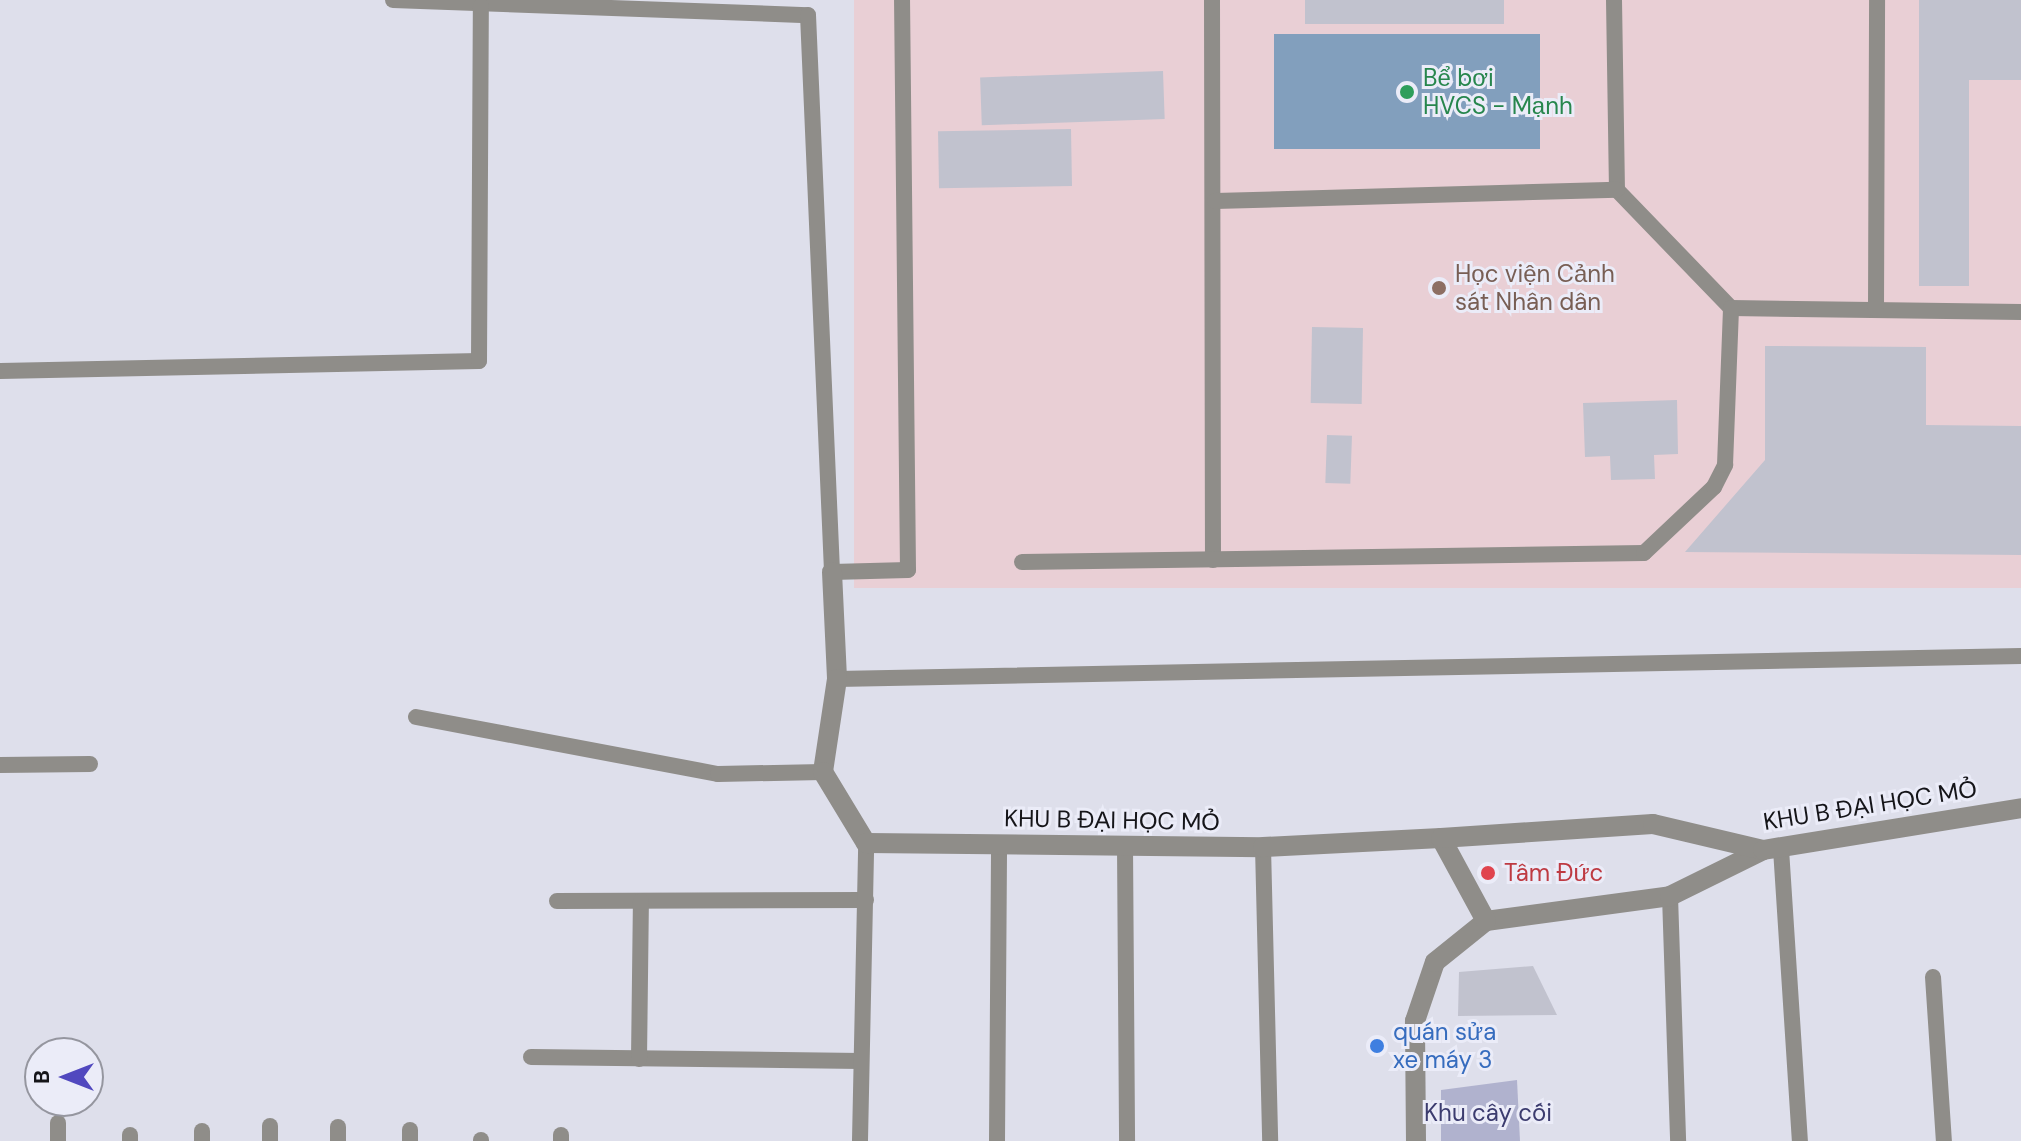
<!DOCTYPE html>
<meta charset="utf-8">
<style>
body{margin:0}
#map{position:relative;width:2021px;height:1141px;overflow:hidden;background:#dedfeb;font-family:"DM Sans",sans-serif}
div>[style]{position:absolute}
.education>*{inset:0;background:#e9cfd5;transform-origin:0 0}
.green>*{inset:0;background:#b0b2ce}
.water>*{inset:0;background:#829fbd;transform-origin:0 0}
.building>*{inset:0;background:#c1c2ce;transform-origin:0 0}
.service>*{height:16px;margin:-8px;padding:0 8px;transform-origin:8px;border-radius:8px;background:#8f8d89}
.minor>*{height:20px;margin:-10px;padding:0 10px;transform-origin:10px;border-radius:10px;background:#8f8d89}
.dots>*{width:22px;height:22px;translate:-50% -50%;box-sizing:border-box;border:4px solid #ebecf8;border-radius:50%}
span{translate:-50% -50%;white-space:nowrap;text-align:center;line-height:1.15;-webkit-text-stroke:6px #ebecf8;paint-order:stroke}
.leisure-label{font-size:24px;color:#27864d}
.left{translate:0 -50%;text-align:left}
.education-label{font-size:24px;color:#785e54}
.street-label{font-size:24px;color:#151519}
.health-label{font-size:24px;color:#be3a42}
.shop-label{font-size:24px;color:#366cbe}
.park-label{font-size:24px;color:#3c3c6f}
.north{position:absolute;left:24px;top:1037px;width:80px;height:80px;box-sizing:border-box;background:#ebecf8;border:2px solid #95969f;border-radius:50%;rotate:270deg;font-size:22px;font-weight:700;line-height:32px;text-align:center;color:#151519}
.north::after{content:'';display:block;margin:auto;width:28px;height:36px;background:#5148bf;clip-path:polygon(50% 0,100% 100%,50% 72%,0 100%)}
</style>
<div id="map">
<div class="education">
<i style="left:854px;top:0;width:1167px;height:588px"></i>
</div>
<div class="green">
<i style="clip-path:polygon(1517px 1080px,1520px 1141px,1441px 1141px,1441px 1090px)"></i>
</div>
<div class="water">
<i style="left:1540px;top:34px;width:115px;height:266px;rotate:90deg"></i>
</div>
<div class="building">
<i style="left:1305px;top:0;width:199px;height:24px"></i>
<i style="clip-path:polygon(1919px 0,2021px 0,2021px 80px,1969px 80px,1969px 286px,1919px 286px)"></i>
<i style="left:1163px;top:71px;width:48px;height:183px;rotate:88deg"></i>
<i style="left:1071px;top:129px;width:57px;height:133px;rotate:89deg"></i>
<i style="left:1312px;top:327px;width:51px;height:76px;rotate:1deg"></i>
<i style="clip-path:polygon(1765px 346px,1926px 347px,1926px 425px,2021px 426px,2021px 555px,1685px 552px,1765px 460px)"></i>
<i style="clip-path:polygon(1677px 400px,1678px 454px,1654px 455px,1655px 479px,1611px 480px,1610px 456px,1585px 457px,1583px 403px)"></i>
<i style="left:1327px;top:435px;width:25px;height:48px;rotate:2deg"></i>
<i style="clip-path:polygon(1533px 966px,1557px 1015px,1458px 1016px,1459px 972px)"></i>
</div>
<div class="service">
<i style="left:393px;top:0;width:415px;rotate:2.1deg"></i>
<i style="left:808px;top:15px;width:558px;rotate:87.53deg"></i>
<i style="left:832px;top:572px;width:76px;rotate:-1.5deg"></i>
<i style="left:908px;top:570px;width:570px;rotate:-90.6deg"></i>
<i style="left:1212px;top:0;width:560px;rotate:89.9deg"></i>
<i style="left:1614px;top:0;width:190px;rotate:89.1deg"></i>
<i style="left:1617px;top:190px;width:164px;rotate:46deg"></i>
<i style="left:1731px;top:308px;width:290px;rotate:0.8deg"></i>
<i style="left:1215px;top:201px;width:402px;rotate:-1.6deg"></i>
<i style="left:1876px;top:309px;width:309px;rotate:-89.8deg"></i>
<i style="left:0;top:371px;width:479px;rotate:-1.2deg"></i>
<i style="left:479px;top:361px;width:355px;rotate:-89.7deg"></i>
<i style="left:1022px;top:562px;width:622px;rotate:-0.83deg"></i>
<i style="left:1644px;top:553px;width:96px;rotate:-43.3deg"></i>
<i style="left:1714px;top:487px;width:25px;rotate:-63deg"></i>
<i style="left:1725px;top:465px;width:157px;rotate:-87.8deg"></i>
<i style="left:837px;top:679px;width:1184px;rotate:-1.11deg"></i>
<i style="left:416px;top:717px;width:307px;rotate:10.7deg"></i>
<i style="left:718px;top:774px;width:105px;rotate:-1.1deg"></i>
<i style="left:0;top:765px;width:90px;rotate:-0.6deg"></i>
<i style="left:1125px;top:846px;width:295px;rotate:89.6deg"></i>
<i style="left:1263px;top:847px;width:294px;rotate:88.6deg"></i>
<i style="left:1781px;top:849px;width:293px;rotate:86.3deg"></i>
<i style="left:1670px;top:896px;width:245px;rotate:88.1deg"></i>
<i style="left:557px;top:901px;width:309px;rotate:-0.2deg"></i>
<i style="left:1933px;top:977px;width:164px;rotate:86.2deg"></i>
<i style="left:531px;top:1057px;width:330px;rotate:0.7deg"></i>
<i style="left:639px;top:1059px;width:158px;rotate:-89.3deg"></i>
<i style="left:481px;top:1140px;width:1px;rotate:90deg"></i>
<i style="left:860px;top:1140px;width:297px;rotate:-88.8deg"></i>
<i style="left:58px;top:1141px;width:18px;rotate:-90deg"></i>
<i style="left:130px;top:1141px;width:6px;rotate:-90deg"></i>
<i style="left:202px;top:1141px;width:10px;rotate:-90deg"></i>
<i style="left:270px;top:1141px;width:15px;rotate:-90deg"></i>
<i style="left:338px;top:1141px;width:14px;rotate:-90deg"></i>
<i style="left:410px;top:1141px;width:11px;rotate:-90deg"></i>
<i style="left:561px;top:1141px;width:6px;rotate:-90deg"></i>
<i style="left:997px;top:1141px;width:297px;rotate:-89.6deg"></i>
</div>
<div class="minor">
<i style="left:832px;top:572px;width:107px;rotate:87.3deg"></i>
<i style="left:837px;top:679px;width:94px;rotate:98.6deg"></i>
<i style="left:823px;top:772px;width:83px;rotate:58.8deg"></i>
<i style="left:866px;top:843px;width:397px;rotate:0.6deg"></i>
<i style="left:1263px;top:847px;width:178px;rotate:-2.9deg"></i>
<i style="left:1486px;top:921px;width:186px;rotate:-7.7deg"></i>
<i style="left:1670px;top:896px;width:104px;rotate:-26.3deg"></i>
<i style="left:1416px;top:1141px;width:120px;rotate:-90.5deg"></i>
<i style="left:1415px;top:1021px;width:62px;rotate:-71.3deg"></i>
<i style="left:1435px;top:962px;width:65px;rotate:-38.8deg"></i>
<i style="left:1486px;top:921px;width:94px;rotate:-118.5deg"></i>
<i style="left:1441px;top:838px;width:212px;rotate:-3.8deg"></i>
<i style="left:1653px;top:824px;width:113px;rotate:13.3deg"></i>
<i style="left:1763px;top:850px;width:261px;rotate:-9.2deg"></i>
</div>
<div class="dots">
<i style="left:1407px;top:92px;background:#2e9e5b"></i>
<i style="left:1439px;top:288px;background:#8d6e63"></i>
<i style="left:1488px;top:873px;background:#e0444e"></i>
<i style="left:1377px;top:1046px;background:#3f7fe0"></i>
</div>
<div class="leisure-label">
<span class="left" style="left:1423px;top:92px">Bể bơi<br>HVCS - Mạnh</span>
</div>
<div class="education-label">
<span class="left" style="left:1455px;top:288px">Học viện Cảnh<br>sát Nhân dân</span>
</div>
<div class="street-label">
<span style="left:1870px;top:805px;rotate:-9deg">KHU B ĐẠI HỌC MỎ</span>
<span style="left:1112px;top:820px;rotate:1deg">KHU B ĐẠI HỌC MỎ</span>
</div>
<div class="health-label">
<span class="left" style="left:1504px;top:873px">Tâm Đức</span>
</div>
<div class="shop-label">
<span class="left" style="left:1393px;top:1046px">quán sửa<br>xe máy 3</span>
</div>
<div class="park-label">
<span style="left:1488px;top:1113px">Khu cây cối</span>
</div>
<div class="north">B</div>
</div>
